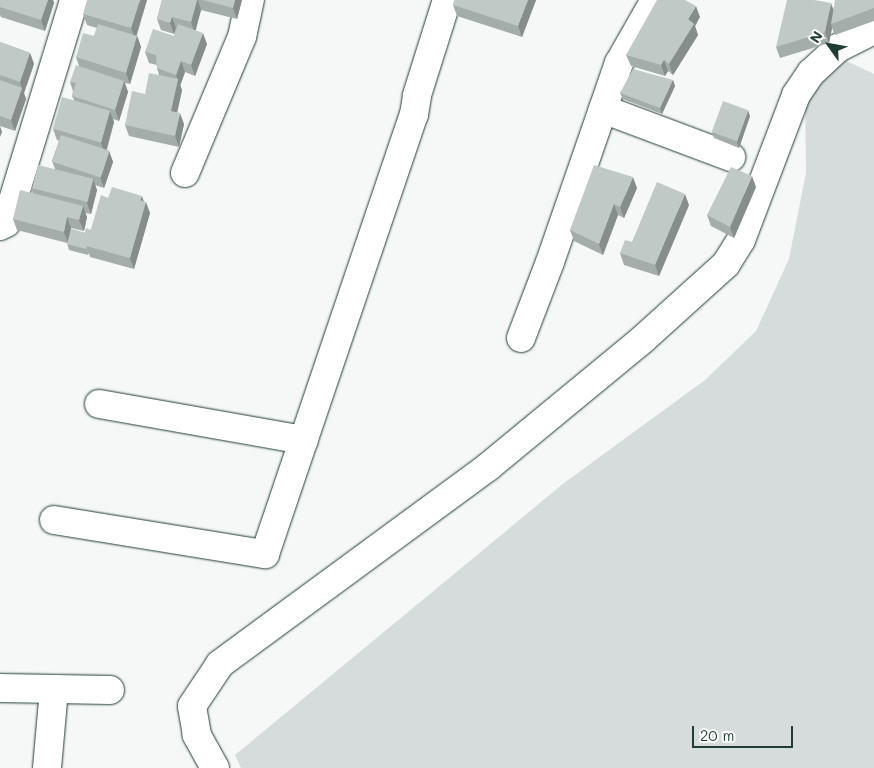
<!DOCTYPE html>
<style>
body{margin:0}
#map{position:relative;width:874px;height:768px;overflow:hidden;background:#f6f7f7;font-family:Mali,sans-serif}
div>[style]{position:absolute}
.green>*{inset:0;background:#d6dcdb}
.roads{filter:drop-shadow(0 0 1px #1f3d34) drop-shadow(0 0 1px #1f3d34)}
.minor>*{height:28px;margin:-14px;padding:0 14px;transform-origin:14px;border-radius:14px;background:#fff}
.wall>*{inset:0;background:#a5adaa}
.shaded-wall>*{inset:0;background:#868d8b}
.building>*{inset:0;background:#c0c9c6;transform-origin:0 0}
span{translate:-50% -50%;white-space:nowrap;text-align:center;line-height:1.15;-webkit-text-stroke:4.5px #fff;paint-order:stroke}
.north{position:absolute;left:804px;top:20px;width:50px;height:50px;-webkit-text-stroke:4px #fff;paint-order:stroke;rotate:302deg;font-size:14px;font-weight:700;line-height:20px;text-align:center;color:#1f3d34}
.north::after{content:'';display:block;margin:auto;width:18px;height:22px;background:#1f3d34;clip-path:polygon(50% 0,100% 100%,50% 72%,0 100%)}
.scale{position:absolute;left:692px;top:726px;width:101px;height:22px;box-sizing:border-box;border:2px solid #1f3d34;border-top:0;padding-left:6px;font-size:15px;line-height:18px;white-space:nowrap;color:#1f3d34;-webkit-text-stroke:4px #fff;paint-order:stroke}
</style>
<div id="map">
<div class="green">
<i style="clip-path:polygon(838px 57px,874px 74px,874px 768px,241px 768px,235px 755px,564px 483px,705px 380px,756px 331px,789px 259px,806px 173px,805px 94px)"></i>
</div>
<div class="roads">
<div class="minor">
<i style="left:603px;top:109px;width:137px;rotate:20.6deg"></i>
<i style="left:185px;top:173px;width:147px;rotate:-67.3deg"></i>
<i style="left:242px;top:37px;width:38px;rotate:-78deg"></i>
<i style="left:0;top:226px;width:7px;rotate:-27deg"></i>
<i style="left:6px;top:223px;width:233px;rotate:-73deg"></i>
<i style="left:521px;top:338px;width:81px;rotate:-69.1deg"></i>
<i style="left:550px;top:262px;width:211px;rotate:-70.9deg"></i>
<i style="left:619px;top:63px;width:73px;rotate:-60.3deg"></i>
<i style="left:99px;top:404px;width:208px;rotate:10deg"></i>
<i style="left:54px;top:520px;width:214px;rotate:9.2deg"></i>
<i style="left:265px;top:554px;width:464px;rotate:-71.3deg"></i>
<i style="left:414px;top:115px;width:20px;rotate:-81deg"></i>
<i style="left:417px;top:95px;width:100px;rotate:-72.5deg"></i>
<i style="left:0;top:688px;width:110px;rotate:1deg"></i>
<i style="left:47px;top:768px;width:78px;rotate:-84.9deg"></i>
<i style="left:215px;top:768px;width:38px;rotate:-119deg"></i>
<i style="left:197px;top:735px;width:29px;rotate:-100deg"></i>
<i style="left:192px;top:706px;width:50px;rotate:-56.3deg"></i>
<i style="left:220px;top:664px;width:333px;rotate:-36.3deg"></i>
<i style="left:488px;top:467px;width:200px;rotate:-39.5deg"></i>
<i style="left:642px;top:340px;width:113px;rotate:-42.1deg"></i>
<i style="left:726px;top:264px;width:28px;rotate:-58deg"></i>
<i style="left:741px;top:240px;width:155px;rotate:-69.2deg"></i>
<i style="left:796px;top:95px;width:27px;rotate:-56deg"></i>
<i style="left:811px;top:73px;width:37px;rotate:-43deg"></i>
<i style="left:838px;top:48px;width:40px;rotate:-26.6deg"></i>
</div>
</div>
<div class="wall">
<i style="clip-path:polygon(0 0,53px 0,54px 3px,45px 31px,1px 17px,0 15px)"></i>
<i style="clip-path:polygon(147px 0,137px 35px,141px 47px,130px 84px,125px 83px,128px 92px,119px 121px,113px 119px,114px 122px,107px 150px,109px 151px,113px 162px,104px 188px,95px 185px,97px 190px,91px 214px,85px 213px,87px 217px,84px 231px,71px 228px,71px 229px,85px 233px,91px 230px,108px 198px,144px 202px,150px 213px,134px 269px,90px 257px,89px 253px,88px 255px,69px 250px,67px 243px,17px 230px,13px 219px,33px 194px,31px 188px,55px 169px,52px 161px,59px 141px,57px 140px,53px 129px,74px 100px,72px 96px,73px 91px,70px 82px,79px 66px,76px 57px,94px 36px,97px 28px,87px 25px,83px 14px)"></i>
<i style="clip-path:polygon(162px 0,242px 0,237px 19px,201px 10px,195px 30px,207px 44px,195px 76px,185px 72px,180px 86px,182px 90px,177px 113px,184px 124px,179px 147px,129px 136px,125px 125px,145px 94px,159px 75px,157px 68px,157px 65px,149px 63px,145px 52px,174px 36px,176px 28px,174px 34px,161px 30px,157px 19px)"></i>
<i style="clip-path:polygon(536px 0,522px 37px,457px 16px,453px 5px)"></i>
<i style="clip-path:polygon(874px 0,874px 21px,835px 35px,832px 28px,829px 43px,780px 58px,776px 47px,833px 9px)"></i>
<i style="clip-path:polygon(700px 17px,695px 26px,698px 35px,673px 75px,668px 71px,665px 76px,631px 66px,626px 55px)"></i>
<i style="clip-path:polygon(0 42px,30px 53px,34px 64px,24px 93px,26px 99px,15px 131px,0 126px)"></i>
<i style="clip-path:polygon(673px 80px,675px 86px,662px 114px,623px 99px,620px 93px)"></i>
<i style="clip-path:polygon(750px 116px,739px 148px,714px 138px,712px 132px)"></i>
<i style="clip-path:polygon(756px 187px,734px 238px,711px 226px,707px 215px)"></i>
<i style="clip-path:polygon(637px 188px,624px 218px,618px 215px,603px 255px,574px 241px,570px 230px)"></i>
<i style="clip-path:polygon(689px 205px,659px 276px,624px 265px,620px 253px,632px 242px)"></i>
</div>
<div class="shaded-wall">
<i style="clip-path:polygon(48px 0,53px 0,54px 3px,45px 31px,41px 20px)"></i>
<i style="clip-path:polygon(140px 0,147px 0,135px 39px,131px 28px)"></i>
<i style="clip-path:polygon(197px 0,198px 0,201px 10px,195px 33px,191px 22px)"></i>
<i style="clip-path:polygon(235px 0,242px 0,237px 19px,233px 8px)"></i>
<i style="clip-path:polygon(528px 0,536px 0,522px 37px,518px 26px)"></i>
<i style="clip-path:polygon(831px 3px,835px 14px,831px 24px,832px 28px,829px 43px,825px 32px)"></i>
<i style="clip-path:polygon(696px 6px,700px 17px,695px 26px,698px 35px,673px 75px,669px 64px,688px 19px)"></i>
<i style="clip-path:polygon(172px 17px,176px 28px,174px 34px,170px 23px)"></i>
<i style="clip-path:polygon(203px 33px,207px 44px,195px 76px,191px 65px)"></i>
<i style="clip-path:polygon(137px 36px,141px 47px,130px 84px,126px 73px)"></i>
<i style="clip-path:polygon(30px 53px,34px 64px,24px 93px,26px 99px,15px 131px,11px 120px,22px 88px,20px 82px)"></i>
<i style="clip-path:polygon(664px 60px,668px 71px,665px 76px,661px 65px)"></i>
<i style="clip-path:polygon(181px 61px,185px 72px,180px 86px,176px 75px)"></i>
<i style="clip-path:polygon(178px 79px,182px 90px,175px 122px,171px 111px)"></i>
<i style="clip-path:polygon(673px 80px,675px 86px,662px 114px,660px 108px)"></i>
<i style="clip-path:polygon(124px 81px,128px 92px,119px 121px,115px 110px)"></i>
<i style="clip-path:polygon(748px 110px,750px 116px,739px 148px,737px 142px)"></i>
<i style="clip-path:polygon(110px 111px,114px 122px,105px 154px,101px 143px)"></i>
<i style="clip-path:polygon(180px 113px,184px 124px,179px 147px,175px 136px)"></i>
<i style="clip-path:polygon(0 126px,2px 132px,0 137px)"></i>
<i style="clip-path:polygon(109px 151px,113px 162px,104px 188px,100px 177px)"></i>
<i style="clip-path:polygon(752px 176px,756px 187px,734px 238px,730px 227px)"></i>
<i style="clip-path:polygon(633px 177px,637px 188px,624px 218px,620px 207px)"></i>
<i style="clip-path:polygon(93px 179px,97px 190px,91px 214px,87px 203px)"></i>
<i style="clip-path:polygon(685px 194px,689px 205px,659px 276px,655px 265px)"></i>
<i style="clip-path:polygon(142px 196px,145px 205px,146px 202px,150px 213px,134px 269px,130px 258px,140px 200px)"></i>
<i style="clip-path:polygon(614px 204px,618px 215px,603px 255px,599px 244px)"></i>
<i style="clip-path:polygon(83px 206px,87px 217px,84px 231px,79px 220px)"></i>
<i style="clip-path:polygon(67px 217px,71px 228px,68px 243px,64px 232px)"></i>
</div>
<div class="building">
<i style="clip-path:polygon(0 0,48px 0,41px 20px,0 7px)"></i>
<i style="clip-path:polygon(87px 0,140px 0,131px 28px,83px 14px)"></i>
<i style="clip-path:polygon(162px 0,197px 0,191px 22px,172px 17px,170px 23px,157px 19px)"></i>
<i style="clip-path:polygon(203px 0,235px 0,233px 8px)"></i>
<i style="clip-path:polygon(454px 0,528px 0,518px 26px,453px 5px)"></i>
<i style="clip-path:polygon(657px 0,685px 0,696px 6px,688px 19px,694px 24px,669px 64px,664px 60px,661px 65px,626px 55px)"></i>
<i style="clip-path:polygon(787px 0,814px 0,831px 3px,825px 32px,776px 47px)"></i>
<i style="clip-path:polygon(835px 0,874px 0,874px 8px,831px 24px)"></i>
<i style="clip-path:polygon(98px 24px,137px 36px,126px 73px,76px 57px,83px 33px,94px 36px)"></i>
<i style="clip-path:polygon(178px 24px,203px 33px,191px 65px,181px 61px,176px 75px,157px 68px,156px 55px,145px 52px,153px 29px,174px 36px)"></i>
<i style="clip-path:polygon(0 42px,30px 53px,20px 82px,0 75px)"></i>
<i style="clip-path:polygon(76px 65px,124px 81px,115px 110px,72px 96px,76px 83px,70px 82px)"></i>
<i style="clip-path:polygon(633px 69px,673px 80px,660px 108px,620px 93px)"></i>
<i style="clip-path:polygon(149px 73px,178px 79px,171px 111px,180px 113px,175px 136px,125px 125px,132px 91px,145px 94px)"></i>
<i style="clip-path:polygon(0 80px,22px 88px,11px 120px,0 116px)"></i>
<i style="left:62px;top:97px;width:50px;height:33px;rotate:16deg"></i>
<i style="left:723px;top:101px;width:27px;height:33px;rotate:20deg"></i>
<i style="left:61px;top:135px;width:51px;height:28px;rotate:18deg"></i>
<i style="left:38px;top:165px;width:57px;height:24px;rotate:14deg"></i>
<i style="clip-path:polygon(594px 165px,633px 177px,620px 207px,614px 204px,599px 244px,570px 230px)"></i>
<i style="clip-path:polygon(731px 167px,752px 176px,730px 227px,707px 215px)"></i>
<i style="clip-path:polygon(657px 182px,685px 194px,655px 265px,620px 253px,625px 240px,632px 242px)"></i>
<i style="clip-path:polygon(112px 187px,142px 196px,140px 200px,146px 202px,130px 258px,86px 246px,101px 195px,108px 198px)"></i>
<i style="clip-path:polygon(20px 190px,83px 206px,79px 220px,67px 217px,64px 232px,13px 219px)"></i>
<i style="clip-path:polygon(86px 228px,91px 230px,86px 249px,67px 244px,71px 229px,85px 233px)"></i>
</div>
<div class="north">N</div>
<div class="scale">20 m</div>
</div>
